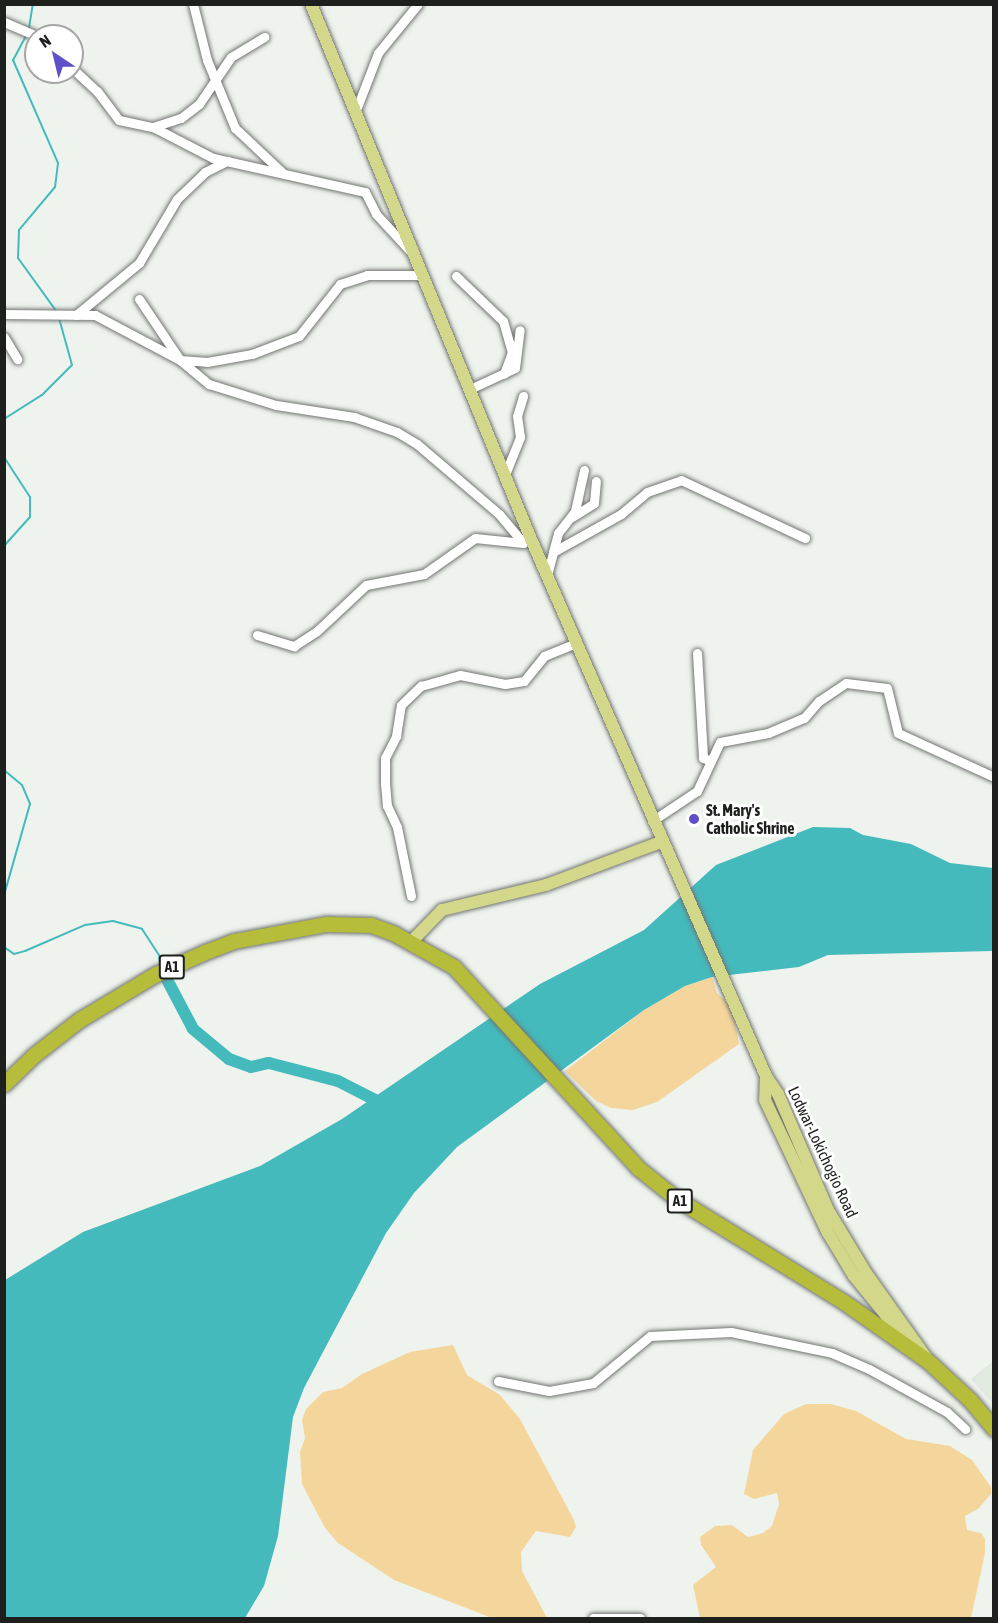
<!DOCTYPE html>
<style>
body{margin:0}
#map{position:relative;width:998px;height:1623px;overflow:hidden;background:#eff3ee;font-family:"Asap Condensed",sans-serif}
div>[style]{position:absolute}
.built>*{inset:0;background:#e0eade}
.green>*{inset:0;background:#f4d69d}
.water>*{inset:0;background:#45babd}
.stream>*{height:2px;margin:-1px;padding:0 1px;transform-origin:1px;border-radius:1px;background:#45babd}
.river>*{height:12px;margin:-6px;padding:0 6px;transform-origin:6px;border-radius:6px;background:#45babd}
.roads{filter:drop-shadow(0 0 2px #727571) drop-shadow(0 0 2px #727571)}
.minor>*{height:9px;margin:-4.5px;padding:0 4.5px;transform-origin:4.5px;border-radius:4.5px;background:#fff}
.major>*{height:12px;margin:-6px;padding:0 6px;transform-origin:6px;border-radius:6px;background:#d3d789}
.highway>*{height:15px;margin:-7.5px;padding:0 7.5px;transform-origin:7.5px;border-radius:7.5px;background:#b6bd3b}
.dots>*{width:16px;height:16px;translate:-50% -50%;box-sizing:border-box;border:3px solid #fff;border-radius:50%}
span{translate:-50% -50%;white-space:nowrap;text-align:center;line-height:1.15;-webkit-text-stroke:6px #fff;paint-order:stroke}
.shield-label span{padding:2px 4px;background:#fff;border:2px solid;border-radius:4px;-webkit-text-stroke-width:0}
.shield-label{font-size:15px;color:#1e201e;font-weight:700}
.poi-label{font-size:16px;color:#1e201e;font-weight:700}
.left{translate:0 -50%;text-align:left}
.street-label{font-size:16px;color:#1e201e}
.frame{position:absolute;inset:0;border:6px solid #1e201e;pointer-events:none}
.north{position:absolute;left:24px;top:24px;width:60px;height:60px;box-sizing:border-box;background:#fff;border:2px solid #a5a6a5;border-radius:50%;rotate:325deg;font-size:16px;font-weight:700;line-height:24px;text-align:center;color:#1e201e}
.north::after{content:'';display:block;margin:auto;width:21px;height:27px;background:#5e50c9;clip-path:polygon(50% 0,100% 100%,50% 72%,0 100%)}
</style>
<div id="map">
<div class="built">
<i style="clip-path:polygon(993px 1361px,993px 1404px,971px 1379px)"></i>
</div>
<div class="green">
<i style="clip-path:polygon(712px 977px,717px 993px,732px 1007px,739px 1044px,657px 1102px,633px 1110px,611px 1108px,596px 1101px,565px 1071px,644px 1010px,685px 986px)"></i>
<i style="clip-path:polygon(453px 1345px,467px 1375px,500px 1395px,520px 1419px,574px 1520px,576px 1527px,570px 1537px,536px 1531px,521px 1552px,522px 1571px,547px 1618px,492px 1618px,394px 1580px,338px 1543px,325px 1528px,302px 1484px,300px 1452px,305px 1438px,302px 1420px,306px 1409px,323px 1392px,342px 1388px,362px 1374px,410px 1352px)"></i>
<i style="clip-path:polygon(806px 1404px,831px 1404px,856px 1411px,906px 1439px,950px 1446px,972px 1460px,991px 1487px,991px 1494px,978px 1509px,965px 1516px,967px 1530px,981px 1533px,985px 1539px,985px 1553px,971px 1618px,700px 1618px,693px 1585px,716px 1567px,701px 1545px,700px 1537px,715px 1526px,732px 1525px,748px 1537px,763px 1533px,772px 1526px,779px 1504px,777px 1493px,754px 1499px,744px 1494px,753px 1450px,784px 1414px)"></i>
</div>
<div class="water">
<i style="clip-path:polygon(813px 827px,850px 828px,863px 835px,911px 844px,950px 863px,993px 868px,993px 951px,828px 955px,799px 967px,712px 977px,685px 986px,644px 1010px,457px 1147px,414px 1193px,386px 1233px,304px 1388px,293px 1417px,278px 1536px,264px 1586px,245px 1618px,5px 1618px,5px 1280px,83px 1232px,260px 1166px,342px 1119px,540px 984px,644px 930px,716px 865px)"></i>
</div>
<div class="stream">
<i style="left:29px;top:28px;width:24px;rotate:-81deg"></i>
<i style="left:27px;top:34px;width:30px;rotate:118deg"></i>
<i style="left:13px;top:60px;width:112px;rotate:66.4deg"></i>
<i style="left:58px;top:163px;width:24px;rotate:97deg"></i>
<i style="left:55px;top:187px;width:56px;rotate:129.9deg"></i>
<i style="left:19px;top:230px;width:28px;rotate:92deg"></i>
<i style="left:18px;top:258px;width:67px;rotate:54.2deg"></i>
<i style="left:4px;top:419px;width:45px;rotate:-32.3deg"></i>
<i style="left:42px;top:395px;width:42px;rotate:-45deg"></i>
<i style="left:72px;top:365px;width:49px;rotate:-105.5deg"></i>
<i style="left:4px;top:457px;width:48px;rotate:57deg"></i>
<i style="left:30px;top:497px;width:20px;rotate:90deg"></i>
<i style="left:30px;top:517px;width:39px;rotate:132deg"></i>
<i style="left:4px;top:770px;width:23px;rotate:40deg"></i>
<i style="left:22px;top:785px;width:21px;rotate:67deg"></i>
<i style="left:30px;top:804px;width:95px;rotate:105.9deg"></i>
<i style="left:4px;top:947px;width:12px;rotate:35deg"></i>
<i style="left:14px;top:954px;width:11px;rotate:-15deg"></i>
<i style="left:25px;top:951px;width:65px;rotate:-23.4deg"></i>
<i style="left:85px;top:925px;width:28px;rotate:-8deg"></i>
<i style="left:113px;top:921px;width:30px;rotate:15deg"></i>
<i style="left:142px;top:929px;width:31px;rotate:57deg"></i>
<i style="left:159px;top:955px;width:10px;rotate:84deg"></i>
</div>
<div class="river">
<i style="left:163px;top:972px;width:64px;rotate:62.2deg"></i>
<i style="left:193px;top:1029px;width:47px;rotate:39.8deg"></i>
<i style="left:229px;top:1059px;width:23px;rotate:20deg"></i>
<i style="left:251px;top:1067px;width:18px;rotate:-13deg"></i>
<i style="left:269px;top:1063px;width:71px;rotate:14.6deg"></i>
<i style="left:338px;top:1081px;width:53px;rotate:27.1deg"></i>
</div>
<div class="roads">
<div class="minor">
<i style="left:193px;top:4px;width:58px;rotate:76deg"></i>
<i style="left:207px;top:60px;width:74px;rotate:67.6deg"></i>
<i style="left:235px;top:128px;width:66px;rotate:43.2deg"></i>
<i style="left:4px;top:22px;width:36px;rotate:23deg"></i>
<i style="left:72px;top:68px;width:34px;rotate:43deg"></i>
<i style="left:97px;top:91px;width:36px;rotate:53deg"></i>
<i style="left:119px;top:120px;width:35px;rotate:12deg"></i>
<i style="left:153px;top:127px;width:68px;rotate:27.3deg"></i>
<i style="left:213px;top:158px;width:156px;rotate:12.6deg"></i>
<i style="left:365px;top:192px;width:25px;rotate:63deg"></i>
<i style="left:376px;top:214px;width:50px;rotate:47.4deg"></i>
<i style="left:356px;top:110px;width:61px;rotate:-68.9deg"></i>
<i style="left:378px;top:53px;width:63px;rotate:-50.8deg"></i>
<i style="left:153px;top:127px;width:29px;rotate:-18deg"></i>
<i style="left:181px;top:118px;width:23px;rotate:-38deg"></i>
<i style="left:199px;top:104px;width:57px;rotate:-55.8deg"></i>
<i style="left:231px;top:57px;width:39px;rotate:-31deg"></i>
<i style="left:456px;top:276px;width:65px;rotate:43.8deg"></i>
<i style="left:503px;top:321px;width:32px;rotate:74deg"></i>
<i style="left:512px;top:352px;width:23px;rotate:110deg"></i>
<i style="left:139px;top:299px;width:73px;rotate:56.1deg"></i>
<i style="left:180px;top:360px;width:27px;rotate:4deg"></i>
<i style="left:207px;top:362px;width:46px;rotate:-10.1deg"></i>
<i style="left:252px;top:354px;width:50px;rotate:-21deg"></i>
<i style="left:299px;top:336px;width:66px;rotate:-51.7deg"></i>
<i style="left:340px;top:284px;width:28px;rotate:-18deg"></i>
<i style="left:367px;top:275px;width:56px"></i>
<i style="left:4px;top:314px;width:91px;rotate:0.6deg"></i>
<i style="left:95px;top:315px;width:96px;rotate:27.9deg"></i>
<i style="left:180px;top:360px;width:38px;rotate:40deg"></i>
<i style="left:209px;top:384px;width:70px;rotate:17.4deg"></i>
<i style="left:276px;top:405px;width:79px;rotate:8.7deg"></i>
<i style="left:354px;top:417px;width:46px;rotate:19.2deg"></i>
<i style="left:397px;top:432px;width:23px;rotate:31deg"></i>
<i style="left:417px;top:444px;width:108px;rotate:40.5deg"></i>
<i style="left:499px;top:514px;width:38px;rotate:50deg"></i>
<i style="left:76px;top:315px;width:82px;rotate:-39.5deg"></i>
<i style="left:139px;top:263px;width:74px;rotate:-59.3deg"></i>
<i style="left:177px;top:199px;width:39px;rotate:-44deg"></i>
<i style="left:205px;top:172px;width:25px;rotate:-27deg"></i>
<i style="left:4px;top:337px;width:26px;rotate:59deg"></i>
<i style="left:472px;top:388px;width:47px;rotate:-24.9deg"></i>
<i style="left:515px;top:368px;width:38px;rotate:-83deg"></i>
<i style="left:506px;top:472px;width:38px;rotate:-68deg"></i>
<i style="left:520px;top:437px;width:21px;rotate:-98deg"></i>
<i style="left:517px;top:416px;width:21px;rotate:-73deg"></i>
<i style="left:572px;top:517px;width:26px;rotate:-32deg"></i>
<i style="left:594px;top:503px;width:22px;rotate:-85deg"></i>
<i style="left:553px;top:552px;width:20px;rotate:-75deg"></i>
<i style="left:558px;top:533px;width:28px;rotate:-52deg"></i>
<i style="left:575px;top:511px;width:42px;rotate:-77.6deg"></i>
<i style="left:547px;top:575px;width:24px;rotate:-75deg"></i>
<i style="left:553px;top:552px;width:78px;rotate:-29.2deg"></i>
<i style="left:621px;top:514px;width:34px;rotate:-40deg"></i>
<i style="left:647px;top:492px;width:36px;rotate:-19deg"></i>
<i style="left:681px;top:480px;width:137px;rotate:25.1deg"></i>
<i style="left:257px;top:635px;width:39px;rotate:17deg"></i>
<i style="left:294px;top:646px;width:27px;rotate:-33deg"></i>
<i style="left:317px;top:631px;width:67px;rotate:-43.2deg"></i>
<i style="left:366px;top:585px;width:59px;rotate:-10.7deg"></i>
<i style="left:424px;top:574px;width:62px;rotate:-35.2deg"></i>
<i style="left:475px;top:538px;width:48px;rotate:5.9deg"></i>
<i style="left:697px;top:653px;width:105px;rotate:86.7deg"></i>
<i style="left:703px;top:758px;width:6px;rotate:18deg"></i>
<i style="left:652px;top:821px;width:54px;rotate:-33.7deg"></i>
<i style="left:697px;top:791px;width:54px;rotate:-64.9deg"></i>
<i style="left:720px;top:742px;width:49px;rotate:-10.6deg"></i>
<i style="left:768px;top:733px;width:39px;rotate:-23deg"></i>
<i style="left:804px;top:718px;width:23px;rotate:-49deg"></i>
<i style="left:819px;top:701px;width:32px;rotate:-34deg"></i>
<i style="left:846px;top:683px;width:41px;rotate:7deg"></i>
<i style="left:887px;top:688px;width:46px;rotate:76.3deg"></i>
<i style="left:898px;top:733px;width:106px;rotate:24.6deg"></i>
<i style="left:411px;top:896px;width:70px;rotate:-101.5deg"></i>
<i style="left:397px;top:827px;width:23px;rotate:-115deg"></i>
<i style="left:387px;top:806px;width:22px;rotate:-95deg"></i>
<i style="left:385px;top:784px;width:26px;rotate:-90deg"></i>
<i style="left:385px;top:758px;width:25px;rotate:-63deg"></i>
<i style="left:396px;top:736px;width:31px;rotate:-81deg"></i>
<i style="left:401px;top:705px;width:28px;rotate:-44deg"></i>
<i style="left:421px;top:686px;width:41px;rotate:-15.8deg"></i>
<i style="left:460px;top:675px;width:46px;rotate:11.3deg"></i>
<i style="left:505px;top:684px;width:19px;rotate:-9deg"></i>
<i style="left:524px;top:681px;width:32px;rotate:-51deg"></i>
<i style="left:544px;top:656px;width:35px;rotate:-22deg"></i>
<i style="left:498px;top:1381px;width:52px;rotate:11.1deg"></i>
<i style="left:549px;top:1391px;width:45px;rotate:-10.3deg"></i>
<i style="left:593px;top:1383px;width:74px;rotate:-39.5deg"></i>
<i style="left:650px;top:1336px;width:81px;rotate:-2.8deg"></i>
<i style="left:731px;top:1332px;width:103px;rotate:11.7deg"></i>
<i style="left:832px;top:1353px;width:40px;rotate:23.4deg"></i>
<i style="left:869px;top:1369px;width:89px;rotate:28.9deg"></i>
<i style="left:947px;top:1412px;width:25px;rotate:43deg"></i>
<i style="left:593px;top:1618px;width:47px"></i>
</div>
<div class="major">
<i style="left:311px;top:4px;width:578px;rotate:67.65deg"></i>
<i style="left:531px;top:539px;width:586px;rotate:66.37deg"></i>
<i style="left:766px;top:1076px;width:22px;rotate:56deg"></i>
<i style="left:778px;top:1094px;width:126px;rotate:66.7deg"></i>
<i style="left:828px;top:1210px;width:74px;rotate:58.9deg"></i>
<i style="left:866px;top:1273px;width:107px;rotate:54.5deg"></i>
<i style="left:412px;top:941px;width:43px;rotate:-45.9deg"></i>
<i style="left:442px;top:910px;width:107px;rotate:-13.5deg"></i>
<i style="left:546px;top:885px;width:123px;rotate:-20.5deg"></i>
<i style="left:766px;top:1076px;width:24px;rotate:92deg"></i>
<i style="left:765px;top:1100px;width:147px;rotate:64.7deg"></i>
<i style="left:828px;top:1233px;width:50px;rotate:58.8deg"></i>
<i style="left:854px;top:1276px;width:77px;rotate:50.8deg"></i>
</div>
<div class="highway">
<i style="left:4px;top:1084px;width:42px;rotate:-44deg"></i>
<i style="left:34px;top:1055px;width:57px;rotate:-37.9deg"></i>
<i style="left:79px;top:1020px;width:90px;rotate:-30.9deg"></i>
<i style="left:156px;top:974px;width:54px;rotate:-24.2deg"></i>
<i style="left:205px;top:952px;width:31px;rotate:-21deg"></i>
<i style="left:234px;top:941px;width:94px;rotate:-10.5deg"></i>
<i style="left:326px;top:924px;width:45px;rotate:1.3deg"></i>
<i style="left:371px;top:925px;width:23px;rotate:20deg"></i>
<i style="left:393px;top:933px;width:70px;rotate:29.1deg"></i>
<i style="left:454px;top:967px;width:273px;rotate:47.5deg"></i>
<i style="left:638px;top:1168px;width:50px;rotate:38.5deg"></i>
<i style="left:677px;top:1199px;width:196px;rotate:31.7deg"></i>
<i style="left:844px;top:1302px;width:104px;rotate:35.2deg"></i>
<i style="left:929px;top:1362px;width:56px;rotate:42.8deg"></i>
<i style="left:970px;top:1400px;width:38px;rotate:50deg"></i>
</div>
</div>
<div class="dots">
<i style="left:694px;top:819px;background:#5e50c9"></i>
</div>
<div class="shield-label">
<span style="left:172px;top:967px">A1</span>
<span style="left:680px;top:1201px">A1</span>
</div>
<div class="poi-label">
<span class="left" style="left:706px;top:819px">St. Mary's<br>Catholic Shrine</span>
</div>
<div class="street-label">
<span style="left:823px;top:1152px;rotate:65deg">Lodwar-Lokichogio Road</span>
</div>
<div class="frame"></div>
<div class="north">N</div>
</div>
